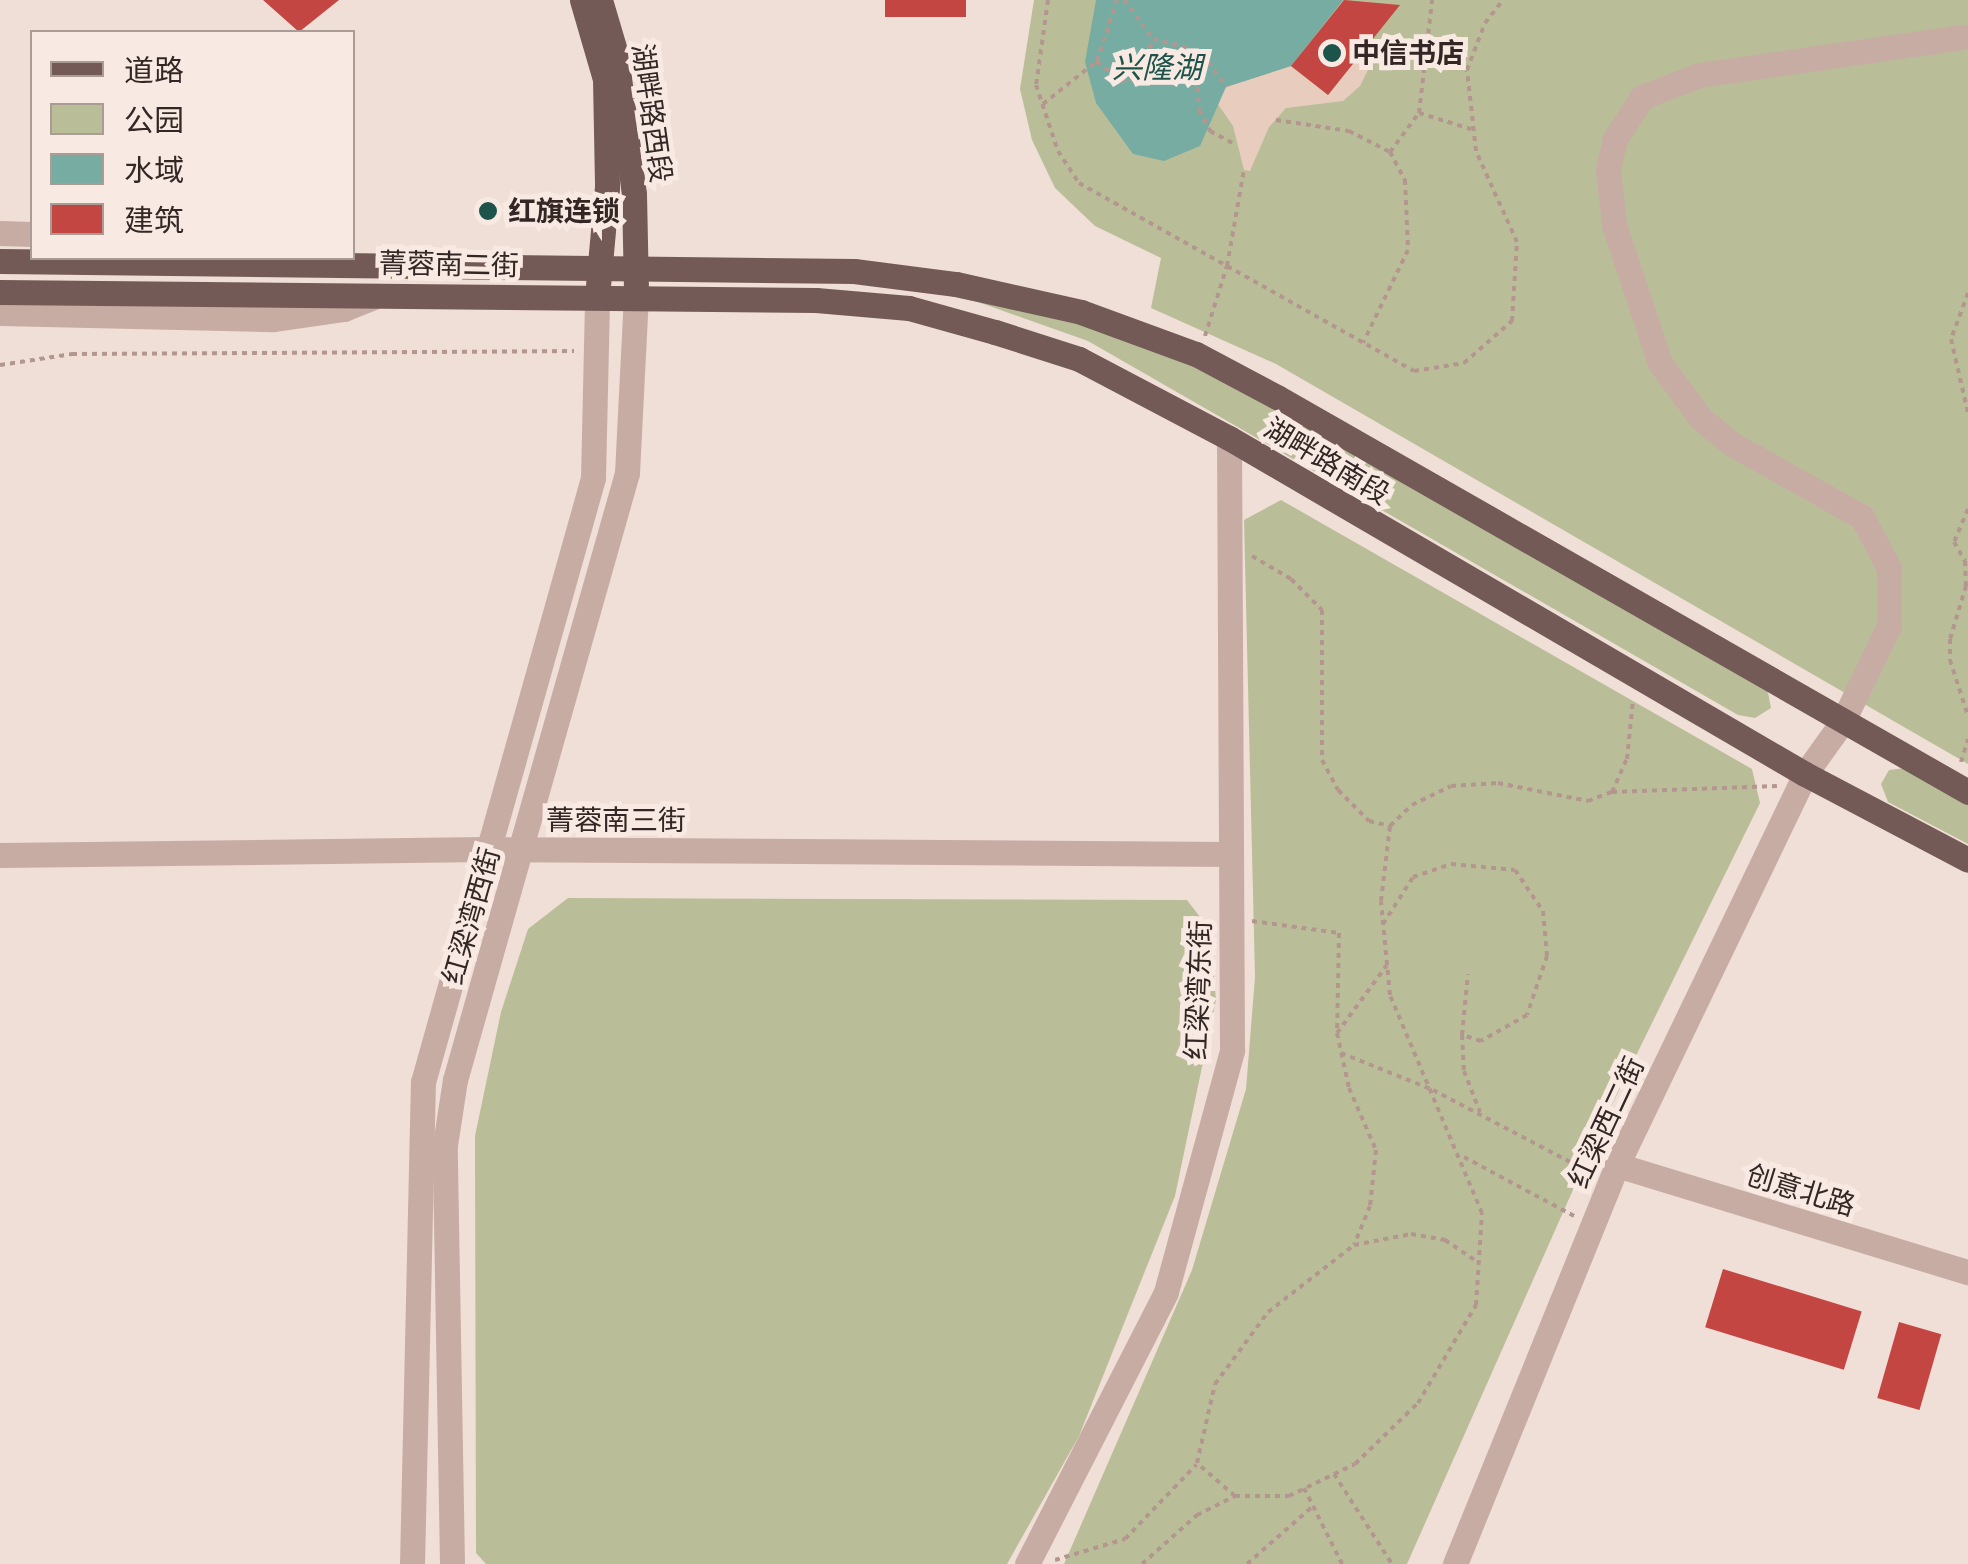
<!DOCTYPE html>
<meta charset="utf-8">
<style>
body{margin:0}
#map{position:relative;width:1968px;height:1564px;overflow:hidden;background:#f0dfd7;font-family:"Titillium Web","Noto Sans SC",sans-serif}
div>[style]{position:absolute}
.green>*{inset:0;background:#b9be98}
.plaza>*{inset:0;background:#e8ccbe}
.water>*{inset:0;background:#77aca3}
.building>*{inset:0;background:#c34642;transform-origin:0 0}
.path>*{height:4px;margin-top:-2px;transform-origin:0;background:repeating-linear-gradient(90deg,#b3968e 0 5px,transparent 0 10px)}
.minor>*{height:25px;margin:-12.5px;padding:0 12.5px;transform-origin:12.5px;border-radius:12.5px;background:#c7aca4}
.major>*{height:25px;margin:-12.5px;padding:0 12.5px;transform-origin:12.5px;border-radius:12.5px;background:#745a56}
.dots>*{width:28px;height:28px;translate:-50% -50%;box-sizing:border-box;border:5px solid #f8eae3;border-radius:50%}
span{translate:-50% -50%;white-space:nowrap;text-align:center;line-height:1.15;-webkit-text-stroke:10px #f8eae3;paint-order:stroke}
.poi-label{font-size:28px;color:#332725;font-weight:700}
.left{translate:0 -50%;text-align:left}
.street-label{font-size:28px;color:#332725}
.water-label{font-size:30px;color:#1c534b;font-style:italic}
.legend{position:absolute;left:30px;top:30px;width:325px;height:230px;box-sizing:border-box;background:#f8eae3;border:2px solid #a99c97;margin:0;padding:12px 18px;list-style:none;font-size:30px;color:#332725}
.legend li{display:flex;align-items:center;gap:20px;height:50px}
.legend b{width:50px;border:2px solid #a99c97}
</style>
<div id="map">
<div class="green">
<i style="clip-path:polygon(1034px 0,1968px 0,1968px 764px,1276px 364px,1151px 308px,1161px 258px,1095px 226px,1055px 188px,1032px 140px,1020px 89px)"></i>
<i style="clip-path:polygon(875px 280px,1078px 320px,1183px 358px,1767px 687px,1771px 708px,1755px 718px,1738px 715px,1088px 341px,978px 302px)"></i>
<i style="clip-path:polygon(1281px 500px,1752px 769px,1760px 803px,1600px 1129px,1407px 1564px,1064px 1564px,1192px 1270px,1246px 1089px,1255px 977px,1244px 520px)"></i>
<i style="clip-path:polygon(1906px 768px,1968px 805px,1968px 844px,1888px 802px,1881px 784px,1889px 770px)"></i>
<i style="clip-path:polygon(568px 898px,1187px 900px,1210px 930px,1216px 1000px,1175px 1196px,1079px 1436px,1007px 1564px,486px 1564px,476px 1553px,475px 1136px,501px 1012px,528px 929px)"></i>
</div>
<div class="plaza">
<i style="clip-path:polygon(1372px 40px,1373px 60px,1360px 86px,1343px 101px,1286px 108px,1269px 127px,1250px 171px,1244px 170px,1233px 126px,1215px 100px,1226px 87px,1291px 66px,1328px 95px)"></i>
</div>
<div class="water">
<i style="clip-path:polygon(1096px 0,1343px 0,1291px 66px,1226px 87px,1200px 146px,1164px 161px,1133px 154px,1096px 103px,1085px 62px)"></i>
</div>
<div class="building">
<i style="clip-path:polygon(263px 0,339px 0,299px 32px)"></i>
<i style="left:885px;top:0;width:81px;height:17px"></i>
<i style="clip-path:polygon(1344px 0,1400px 5px,1328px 95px,1291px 66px)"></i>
<i style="left:1723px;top:1269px;width:145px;height:61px;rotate:17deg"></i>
<i style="left:1899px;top:1322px;width:44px;height:79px;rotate:16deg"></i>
</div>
<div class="path">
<i style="left:1048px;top:0;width:86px;rotate:98deg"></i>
<i style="left:1036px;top:85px;width:70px;rotate:71.6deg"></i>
<i style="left:1058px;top:151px;width:38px;rotate:57deg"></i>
<i style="left:1079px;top:183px;width:384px;rotate:29.3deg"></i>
<i style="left:1414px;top:371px;width:51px;rotate:-9.1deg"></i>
<i style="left:1464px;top:363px;width:64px;rotate:-41.2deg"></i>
<i style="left:1512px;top:321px;width:79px;rotate:-86.4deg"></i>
<i style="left:1517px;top:242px;width:100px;rotate:-114.3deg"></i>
<i style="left:1476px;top:151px;width:81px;rotate:-96.3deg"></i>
<i style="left:1467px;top:70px;width:50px;rotate:-69deg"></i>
<i style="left:1485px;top:23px;width:29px;rotate:-52deg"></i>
<i style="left:1124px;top:0;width:49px;rotate:53.4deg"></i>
<i style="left:1153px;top:39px;width:30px;rotate:14deg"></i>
<i style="left:1182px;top:46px;width:31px;rotate:32deg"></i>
<i style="left:1208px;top:62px;width:31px;rotate:54deg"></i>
<i style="left:1185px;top:50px;width:21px;rotate:55deg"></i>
<i style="left:1197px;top:67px;width:43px;rotate:87.3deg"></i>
<i style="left:1199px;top:110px;width:24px;rotate:62deg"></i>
<i style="left:1210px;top:131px;width:26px;rotate:28deg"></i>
<i style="left:1097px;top:61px;width:64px;rotate:-71.8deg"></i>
<i style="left:1043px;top:104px;width:69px;rotate:-38.5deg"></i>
<i style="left:1097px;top:61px;width:30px;rotate:41deg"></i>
<i style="left:1120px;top:81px;width:20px;rotate:-11deg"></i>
<i style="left:1140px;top:77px;width:40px;rotate:-71.1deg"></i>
<i style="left:1419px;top:113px;width:58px;rotate:17.2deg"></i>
<i style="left:1276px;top:120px;width:74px;rotate:8.6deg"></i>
<i style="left:1349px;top:131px;width:46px;rotate:27.1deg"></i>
<i style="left:1390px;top:152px;width:32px;rotate:62deg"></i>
<i style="left:1405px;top:180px;width:70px;rotate:87.5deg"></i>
<i style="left:1408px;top:250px;width:103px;rotate:115.8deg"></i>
<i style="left:1390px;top:152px;width:49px;rotate:-53.4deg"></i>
<i style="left:1419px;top:113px;width:114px;rotate:-83.4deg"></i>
<i style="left:1968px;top:293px;width:49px;rotate:110.3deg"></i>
<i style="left:1951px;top:339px;width:76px;rotate:77.1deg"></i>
<i style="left:1205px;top:336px;width:73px;rotate:-72.6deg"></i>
<i style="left:1227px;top:266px;width:97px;rotate:-80deg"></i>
<i style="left:0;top:365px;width:73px;rotate:-8.7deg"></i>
<i style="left:72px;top:354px;width:502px;rotate:-0.34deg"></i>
<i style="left:1968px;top:509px;width:36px;rotate:113deg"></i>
<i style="left:1954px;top:542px;width:22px;rotate:60deg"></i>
<i style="left:1965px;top:561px;width:25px;rotate:88deg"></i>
<i style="left:1966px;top:586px;width:55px;rotate:106.8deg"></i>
<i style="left:1950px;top:639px;width:21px;rotate:90deg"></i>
<i style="left:1950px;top:660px;width:59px;rotate:72.2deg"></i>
<i style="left:1252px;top:556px;width:45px;rotate:30.5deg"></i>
<i style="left:1291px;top:579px;width:44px;rotate:45deg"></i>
<i style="left:1322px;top:610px;width:150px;rotate:90deg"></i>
<i style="left:1322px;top:760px;width:34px;rotate:62deg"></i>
<i style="left:1338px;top:790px;width:44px;rotate:45deg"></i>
<i style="left:1369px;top:821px;width:22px;rotate:13deg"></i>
<i style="left:1961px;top:762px;width:24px;rotate:-73deg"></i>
<i style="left:1612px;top:792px;width:165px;rotate:-2.1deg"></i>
<i style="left:1252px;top:921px;width:88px;rotate:7.9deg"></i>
<i style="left:1339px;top:933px;width:100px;rotate:91.1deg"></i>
<i style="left:1337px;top:1033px;width:56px;rotate:77.7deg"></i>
<i style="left:1349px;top:1088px;width:68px;rotate:66.5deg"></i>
<i style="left:1376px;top:1150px;width:56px;rotate:96.1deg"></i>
<i style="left:1370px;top:1206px;width:42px;rotate:112.3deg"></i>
<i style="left:1383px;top:924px;width:56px;rotate:-57.4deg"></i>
<i style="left:1413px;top:877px;width:40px;rotate:-18.9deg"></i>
<i style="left:1451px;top:864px;width:64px;rotate:5.4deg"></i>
<i style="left:1515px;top:870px;width:50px;rotate:55.7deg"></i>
<i style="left:1543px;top:911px;width:45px;rotate:84.9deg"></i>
<i style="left:1547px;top:956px;width:62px;rotate:108.7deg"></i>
<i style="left:1527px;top:1015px;width:53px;rotate:150.5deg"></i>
<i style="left:1481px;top:1041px;width:20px;rotate:-162deg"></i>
<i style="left:1462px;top:1035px;width:61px;rotate:-84.4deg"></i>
<i style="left:1337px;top:1033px;width:84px;rotate:-53.7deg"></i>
<i style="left:1462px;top:1035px;width:36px;rotate:87deg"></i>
<i style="left:1464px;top:1071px;width:44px;rotate:68.7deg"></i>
<i style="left:1341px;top:1053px;width:99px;rotate:21.9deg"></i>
<i style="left:1433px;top:1090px;width:176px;rotate:27.7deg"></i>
<i style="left:1464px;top:1157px;width:125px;rotate:28.2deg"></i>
<i style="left:1334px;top:1474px;width:107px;rotate:57.2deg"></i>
<i style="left:1304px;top:1488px;width:85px;rotate:63.4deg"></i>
<i style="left:1235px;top:1496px;width:50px;rotate:-139deg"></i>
<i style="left:1197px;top:1463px;width:81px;rotate:-77.2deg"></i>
<i style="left:1215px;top:1384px;width:89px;rotate:-53.6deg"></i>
<i style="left:1268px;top:1312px;width:109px;rotate:-37.9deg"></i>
<i style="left:1354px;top:1245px;width:58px;rotate:-10.9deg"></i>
<i style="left:1411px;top:1234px;width:35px;rotate:10deg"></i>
<i style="left:1445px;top:1240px;width:37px;rotate:34deg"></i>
<i style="left:1055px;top:1560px;width:73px;rotate:-16.7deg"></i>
<i style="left:1125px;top:1539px;width:103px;rotate:-46.2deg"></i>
<i style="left:1142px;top:1564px;width:74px;rotate:-41.7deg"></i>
<i style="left:1197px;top:1515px;width:42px;rotate:-26.6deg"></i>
<i style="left:1235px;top:1496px;width:54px"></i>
<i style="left:1289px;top:1496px;width:73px;rotate:-25.9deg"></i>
<i style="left:1355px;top:1464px;width:88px;rotate:-44.1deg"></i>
<i style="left:1418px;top:1403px;width:114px;rotate:-59.4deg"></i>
<i style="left:1476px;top:1305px;width:92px;rotate:-86.3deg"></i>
<i style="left:1482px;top:1213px;width:237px;rotate:-112.9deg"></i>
<i style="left:1390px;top:995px;width:94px;rotate:-95.5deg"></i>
<i style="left:1381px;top:901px;width:76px;rotate:-83.2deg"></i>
<i style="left:1390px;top:826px;width:30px;rotate:-44deg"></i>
<i style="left:1412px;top:805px;width:43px;rotate:-26deg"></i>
<i style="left:1451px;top:786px;width:47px;rotate:-3.7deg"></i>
<i style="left:1498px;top:783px;width:92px;rotate:11.3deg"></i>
<i style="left:1588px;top:801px;width:26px;rotate:-21deg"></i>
<i style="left:1612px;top:792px;width:36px;rotate:-66deg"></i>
<i style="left:1627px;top:759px;width:59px;rotate:-84.2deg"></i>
<i style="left:1247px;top:1564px;width:88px;rotate:-41.3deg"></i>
</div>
<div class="minor">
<i style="left:0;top:233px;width:32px;rotate:2deg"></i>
<i style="left:0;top:313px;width:273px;rotate:1.3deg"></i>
<i style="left:273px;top:319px;width:72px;rotate:-8deg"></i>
<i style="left:344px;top:309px;width:35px;rotate:-22deg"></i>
<i style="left:0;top:855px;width:485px;rotate:-0.7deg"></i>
<i style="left:485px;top:849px;width:746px;rotate:0.38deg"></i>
<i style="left:1617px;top:1165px;width:367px;rotate:17deg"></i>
<i style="left:412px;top:1564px;width:482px;rotate:-88.7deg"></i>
<i style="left:423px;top:1082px;width:627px;rotate:-74.28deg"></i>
<i style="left:593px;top:478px;width:182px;rotate:-88.7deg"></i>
<i style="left:452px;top:1564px;width:419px;rotate:-91deg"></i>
<i style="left:445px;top:1145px;width:66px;rotate:-81.3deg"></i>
<i style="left:455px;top:1080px;width:631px;rotate:-74.18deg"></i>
<i style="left:627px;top:473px;width:177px;rotate:-87.1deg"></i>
<i style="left:1027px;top:1564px;width:305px;rotate:-62.9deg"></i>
<i style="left:1166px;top:1292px;width:251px;rotate:-74.7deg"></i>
<i style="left:1232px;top:1050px;width:612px;rotate:-90.28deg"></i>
<i style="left:1455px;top:1564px;width:431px;rotate:-67.9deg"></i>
<i style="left:1617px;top:1165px;width:434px;rotate:-64.3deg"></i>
<i style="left:1805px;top:774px;width:65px;rotate:-54.4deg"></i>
<i style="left:1843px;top:721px;width:106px;rotate:-64.2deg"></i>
<i style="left:1889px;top:626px;width:58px;rotate:-90deg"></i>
<i style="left:1889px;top:568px;width:58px;rotate:-117.9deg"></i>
<i style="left:1862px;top:517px;width:149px;rotate:-150.7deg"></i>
<i style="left:1732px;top:444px;width:38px;rotate:-141deg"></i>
<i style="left:1702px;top:420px;width:71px;rotate:-126.4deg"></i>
<i style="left:1660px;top:363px;width:145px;rotate:-108.4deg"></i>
<i style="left:1614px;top:225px;width:56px;rotate:-96.1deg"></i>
<i style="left:1608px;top:169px;width:31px;rotate:-77deg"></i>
<i style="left:1615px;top:139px;width:50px;rotate:-57.3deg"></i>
<i style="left:1642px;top:97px;width:61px;rotate:-21.1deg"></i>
<i style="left:1699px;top:75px;width:272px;rotate:-8.2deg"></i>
</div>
<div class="major">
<i style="left:582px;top:0;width:82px;rotate:73.8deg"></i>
<i style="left:605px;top:79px;width:108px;rotate:88.9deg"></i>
<i style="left:607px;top:187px;width:99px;rotate:95.2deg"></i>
<i style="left:600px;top:0;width:56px;rotate:73.5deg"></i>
<i style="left:616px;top:54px;width:141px;rotate:82.7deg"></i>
<i style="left:634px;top:194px;width:93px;rotate:88.8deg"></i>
<i style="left:0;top:261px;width:854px;rotate:0.67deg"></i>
<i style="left:854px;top:271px;width:103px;rotate:7.3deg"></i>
<i style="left:956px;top:284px;width:128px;rotate:12.6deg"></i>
<i style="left:1081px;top:312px;width:122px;rotate:20.1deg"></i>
<i style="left:1196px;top:354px;width:92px;rotate:28deg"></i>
<i style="left:1277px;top:397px;width:796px;rotate:29.75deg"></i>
<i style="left:0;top:292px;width:816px;rotate:0.56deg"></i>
<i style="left:816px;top:300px;width:93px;rotate:4.9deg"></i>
<i style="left:909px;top:308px;width:89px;rotate:15.6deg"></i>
<i style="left:995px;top:332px;width:88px;rotate:17.8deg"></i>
<i style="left:1079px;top:359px;width:170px;rotate:27.8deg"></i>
<i style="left:1229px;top:438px;width:667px;rotate:30.26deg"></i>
<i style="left:1805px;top:774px;width:184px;rotate:27.8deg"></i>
</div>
<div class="dots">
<i style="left:1332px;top:53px;background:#1c534b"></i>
<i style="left:488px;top:211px;background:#1c534b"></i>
</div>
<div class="poi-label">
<span class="left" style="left:1352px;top:53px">中信书店</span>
<span class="left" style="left:508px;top:211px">红旗连锁</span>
</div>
<div class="street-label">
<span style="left:652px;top:113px;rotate:82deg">湖畔路西段</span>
<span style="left:449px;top:264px;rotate:1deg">菁蓉南二街</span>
<span style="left:1327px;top:461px;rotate:31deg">湖畔路南段</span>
<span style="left:616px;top:820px">菁蓉南三街</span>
<span style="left:471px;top:916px;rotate:-74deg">红梁湾西街</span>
<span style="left:1198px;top:990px;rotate:-88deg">红梁湾东街</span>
<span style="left:1606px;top:1122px;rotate:-65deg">红梁西二街</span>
<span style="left:1801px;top:1190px;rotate:17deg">创意北路</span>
</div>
<div class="water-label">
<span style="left:1157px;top:67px">兴隆湖</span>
</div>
<ul class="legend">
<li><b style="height:12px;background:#745a56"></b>道路</li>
<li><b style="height:28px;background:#b9be98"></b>公园</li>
<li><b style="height:28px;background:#77aca3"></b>水域</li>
<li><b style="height:28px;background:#c34642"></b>建筑</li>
</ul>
</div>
